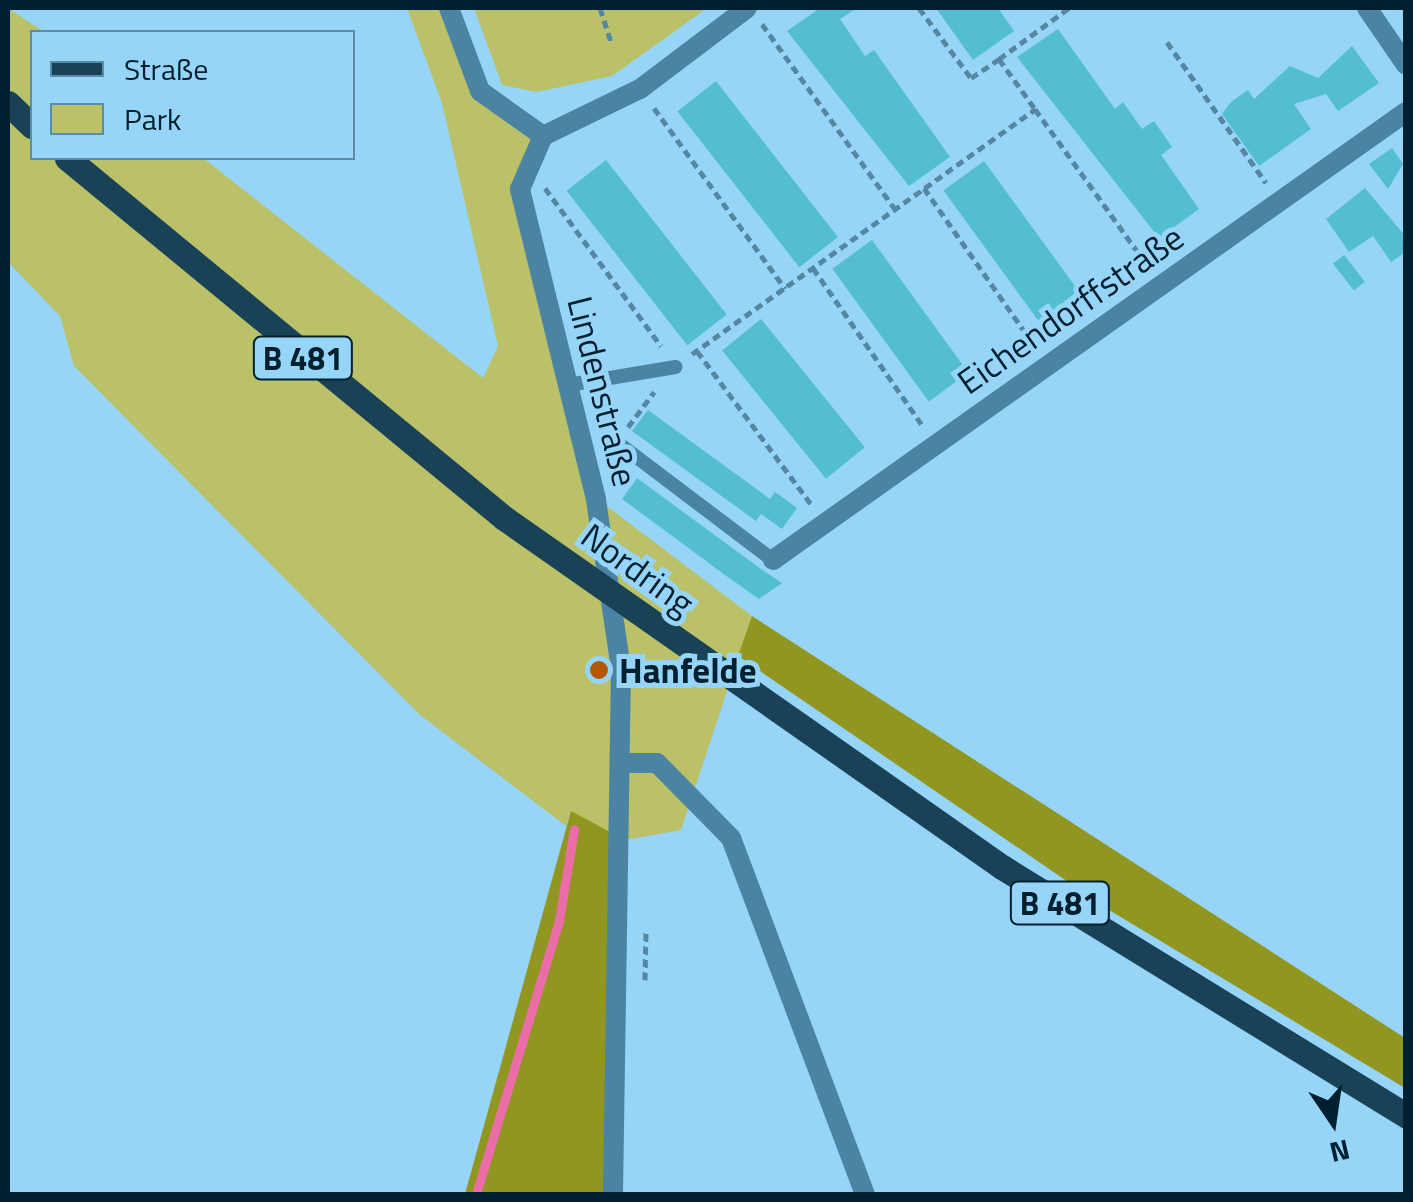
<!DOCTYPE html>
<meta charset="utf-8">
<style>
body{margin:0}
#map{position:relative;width:1413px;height:1202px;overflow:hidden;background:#96d5f8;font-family:"Titillium Web",sans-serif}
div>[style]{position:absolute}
.green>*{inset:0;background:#bac168}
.forest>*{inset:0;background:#90961f}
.stream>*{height:9px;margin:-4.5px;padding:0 4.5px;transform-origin:4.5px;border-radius:4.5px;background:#ea6da8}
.building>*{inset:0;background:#53bdd2;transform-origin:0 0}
.path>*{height:5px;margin-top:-2.5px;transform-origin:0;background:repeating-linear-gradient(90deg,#5587a2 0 8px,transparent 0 13px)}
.lane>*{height:14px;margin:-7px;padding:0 7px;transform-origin:7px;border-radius:7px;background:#4b84a2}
.street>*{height:20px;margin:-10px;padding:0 10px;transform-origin:10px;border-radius:10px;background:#4b84a2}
.primary>*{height:25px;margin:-12.5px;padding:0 12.5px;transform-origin:12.5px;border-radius:12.5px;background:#194256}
.dots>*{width:28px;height:28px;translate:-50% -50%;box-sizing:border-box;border:5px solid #96d5f8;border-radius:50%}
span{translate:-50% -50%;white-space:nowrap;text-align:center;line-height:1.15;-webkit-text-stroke:10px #96d5f8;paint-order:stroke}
.shield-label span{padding:2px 8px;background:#96d5f8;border:2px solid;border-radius:8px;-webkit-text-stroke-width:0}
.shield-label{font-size:32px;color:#002030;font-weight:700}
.street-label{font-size:35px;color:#002030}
.poi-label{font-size:35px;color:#002030;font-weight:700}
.left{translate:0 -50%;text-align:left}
.frame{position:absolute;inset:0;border:10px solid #002030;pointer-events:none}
.legend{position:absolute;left:30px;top:30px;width:325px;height:130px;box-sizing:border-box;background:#96d5f8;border:2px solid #5a8da8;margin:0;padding:12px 18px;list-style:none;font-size:30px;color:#002030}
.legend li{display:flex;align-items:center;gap:20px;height:50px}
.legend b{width:50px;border:2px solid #5a8da8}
.north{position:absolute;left:1283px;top:1072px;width:100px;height:100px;-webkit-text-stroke:8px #96d5f8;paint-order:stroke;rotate:167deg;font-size:28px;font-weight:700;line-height:40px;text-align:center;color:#002030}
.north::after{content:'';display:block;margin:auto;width:35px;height:45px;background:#002030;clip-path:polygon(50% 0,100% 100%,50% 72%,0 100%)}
</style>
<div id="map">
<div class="green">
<i style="clip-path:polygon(8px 8px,44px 32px,32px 32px,32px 158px,203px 158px,483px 378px,498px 346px,442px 103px,407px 8px,449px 8px,480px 91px,543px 136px,520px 189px,596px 498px,752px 616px,681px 830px,625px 840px,571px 812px,566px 826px,420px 715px,74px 366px,60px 316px,8px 262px)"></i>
<i style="clip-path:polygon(474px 8px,707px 8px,612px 76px,537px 92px,502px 85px)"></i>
</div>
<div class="forest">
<i style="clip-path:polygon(752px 616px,1405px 1038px,1405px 1088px,1109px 910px,738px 656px)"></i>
<i style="clip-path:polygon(571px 811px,625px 840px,613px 1194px,465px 1194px)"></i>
</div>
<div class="stream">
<i style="left:476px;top:1194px;width:286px;rotate:-73.1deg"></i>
<i style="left:559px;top:920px;width:92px;rotate:-80.6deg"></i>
</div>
<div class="building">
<i style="clip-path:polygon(820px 8px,857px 8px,840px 19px,865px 56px,874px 50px,950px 157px,909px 186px,787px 31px)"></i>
<i style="clip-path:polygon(936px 8px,998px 8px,1014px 31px,973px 60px)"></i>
<i style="clip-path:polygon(1058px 29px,1115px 109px,1123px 102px,1142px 129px,1154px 121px,1172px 147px,1161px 155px,1199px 209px,1159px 238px,1017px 57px)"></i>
<i style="clip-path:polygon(1352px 46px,1379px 83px,1338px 111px,1326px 94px,1294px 104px,1311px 129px,1259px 166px,1222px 114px,1231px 102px,1248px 90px,1254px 99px,1290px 66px,1318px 78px)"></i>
<i style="left:716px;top:81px;width:198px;height:49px;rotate:52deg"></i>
<i style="clip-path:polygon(1392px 148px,1403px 164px,1388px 189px,1369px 164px)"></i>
<i style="left:606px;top:160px;width:196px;height:50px;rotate:52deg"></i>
<i style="left:984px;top:161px;width:163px;height:50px;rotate:54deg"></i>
<i style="clip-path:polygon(1365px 188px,1406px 237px,1406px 252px,1391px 262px,1373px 236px,1349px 252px,1326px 219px)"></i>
<i style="left:872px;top:240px;width:164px;height:49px;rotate:54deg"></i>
<i style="left:1344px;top:255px;width:34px;height:14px;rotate:52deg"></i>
<i style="left:761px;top:319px;width:165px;height:50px;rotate:51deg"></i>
<i style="clip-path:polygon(648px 410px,770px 499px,775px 492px,797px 508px,782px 529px,761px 514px,756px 521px,632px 431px)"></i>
<i style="clip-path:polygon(637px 478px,761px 569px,782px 583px,759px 599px,725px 575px,622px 499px)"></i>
</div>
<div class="path">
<i style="left:600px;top:8px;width:36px;rotate:72deg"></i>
<i style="left:919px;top:8px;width:87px;rotate:53.4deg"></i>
<i style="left:971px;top:78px;width:34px;rotate:-34deg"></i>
<i style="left:999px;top:59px;width:62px;rotate:54.2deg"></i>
<i style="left:762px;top:24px;width:228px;rotate:54.3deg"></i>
<i style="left:1167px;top:42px;width:172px;rotate:54.9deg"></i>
<i style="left:999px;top:59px;width:87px;rotate:-36.1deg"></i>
<i style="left:654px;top:108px;width:223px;rotate:54deg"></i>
<i style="left:545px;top:188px;width:196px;rotate:53.7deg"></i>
<i style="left:924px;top:188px;width:192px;rotate:55deg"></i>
<i style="left:813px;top:268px;width:191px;rotate:55.2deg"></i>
<i style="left:697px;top:351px;width:191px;rotate:53.3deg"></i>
<i style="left:692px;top:354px;width:422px;rotate:-35.5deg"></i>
<i style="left:1035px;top:109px;width:193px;rotate:54.3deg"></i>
<i style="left:628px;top:427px;width:44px;rotate:-53.4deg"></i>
<i style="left:645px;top:980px;width:49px;rotate:-88.8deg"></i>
</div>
<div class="lane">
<i style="left:568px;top:385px;width:109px;rotate:-9.5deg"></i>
<i style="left:622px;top:446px;width:189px;rotate:37.1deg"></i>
</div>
<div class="street">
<i style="left:449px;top:8px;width:89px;rotate:69.5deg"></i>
<i style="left:480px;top:91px;width:77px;rotate:35.5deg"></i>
<i style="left:1367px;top:8px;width:69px;rotate:55.6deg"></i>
<i style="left:773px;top:560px;width:775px;rotate:-35.29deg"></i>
<i style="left:623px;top:763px;width:34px"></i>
<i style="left:657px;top:763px;width:105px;rotate:45.4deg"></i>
<i style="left:731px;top:838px;width:380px;rotate:69.4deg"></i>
<i style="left:613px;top:1194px;width:525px;rotate:-89.13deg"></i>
<i style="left:621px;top:669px;width:172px;rotate:-98.4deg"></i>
<i style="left:596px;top:499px;width:319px;rotate:-103.8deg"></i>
<i style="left:520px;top:189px;width:58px;rotate:-66.5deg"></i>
<i style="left:543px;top:136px;width:108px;rotate:-25.9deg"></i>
<i style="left:640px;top:89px;width:134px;rotate:-37.1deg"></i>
</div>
<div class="primary">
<i style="left:8px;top:103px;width:33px;rotate:44deg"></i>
<i style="left:67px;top:158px;width:566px;rotate:39.48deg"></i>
<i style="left:504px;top:518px;width:608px;rotate:35.02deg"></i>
<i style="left:1002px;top:867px;width:475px;rotate:31.6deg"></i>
</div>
<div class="dots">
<i style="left:599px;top:670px;background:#b45800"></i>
</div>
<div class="shield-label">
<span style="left:303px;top:358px">B 481</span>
<span style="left:1060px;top:903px">B 481</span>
</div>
<div class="street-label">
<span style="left:1070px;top:309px;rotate:-35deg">Eichendorffstraße</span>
<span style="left:603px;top:391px;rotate:76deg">Lindenstraße</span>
<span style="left:638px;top:569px;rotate:36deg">Nordring</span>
</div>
<div class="poi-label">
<span class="left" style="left:619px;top:670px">Hanfelde</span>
</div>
<div class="frame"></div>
<ul class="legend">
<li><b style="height:12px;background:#194256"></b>Straße</li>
<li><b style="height:28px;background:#bac168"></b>Park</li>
</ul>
<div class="north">N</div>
</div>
